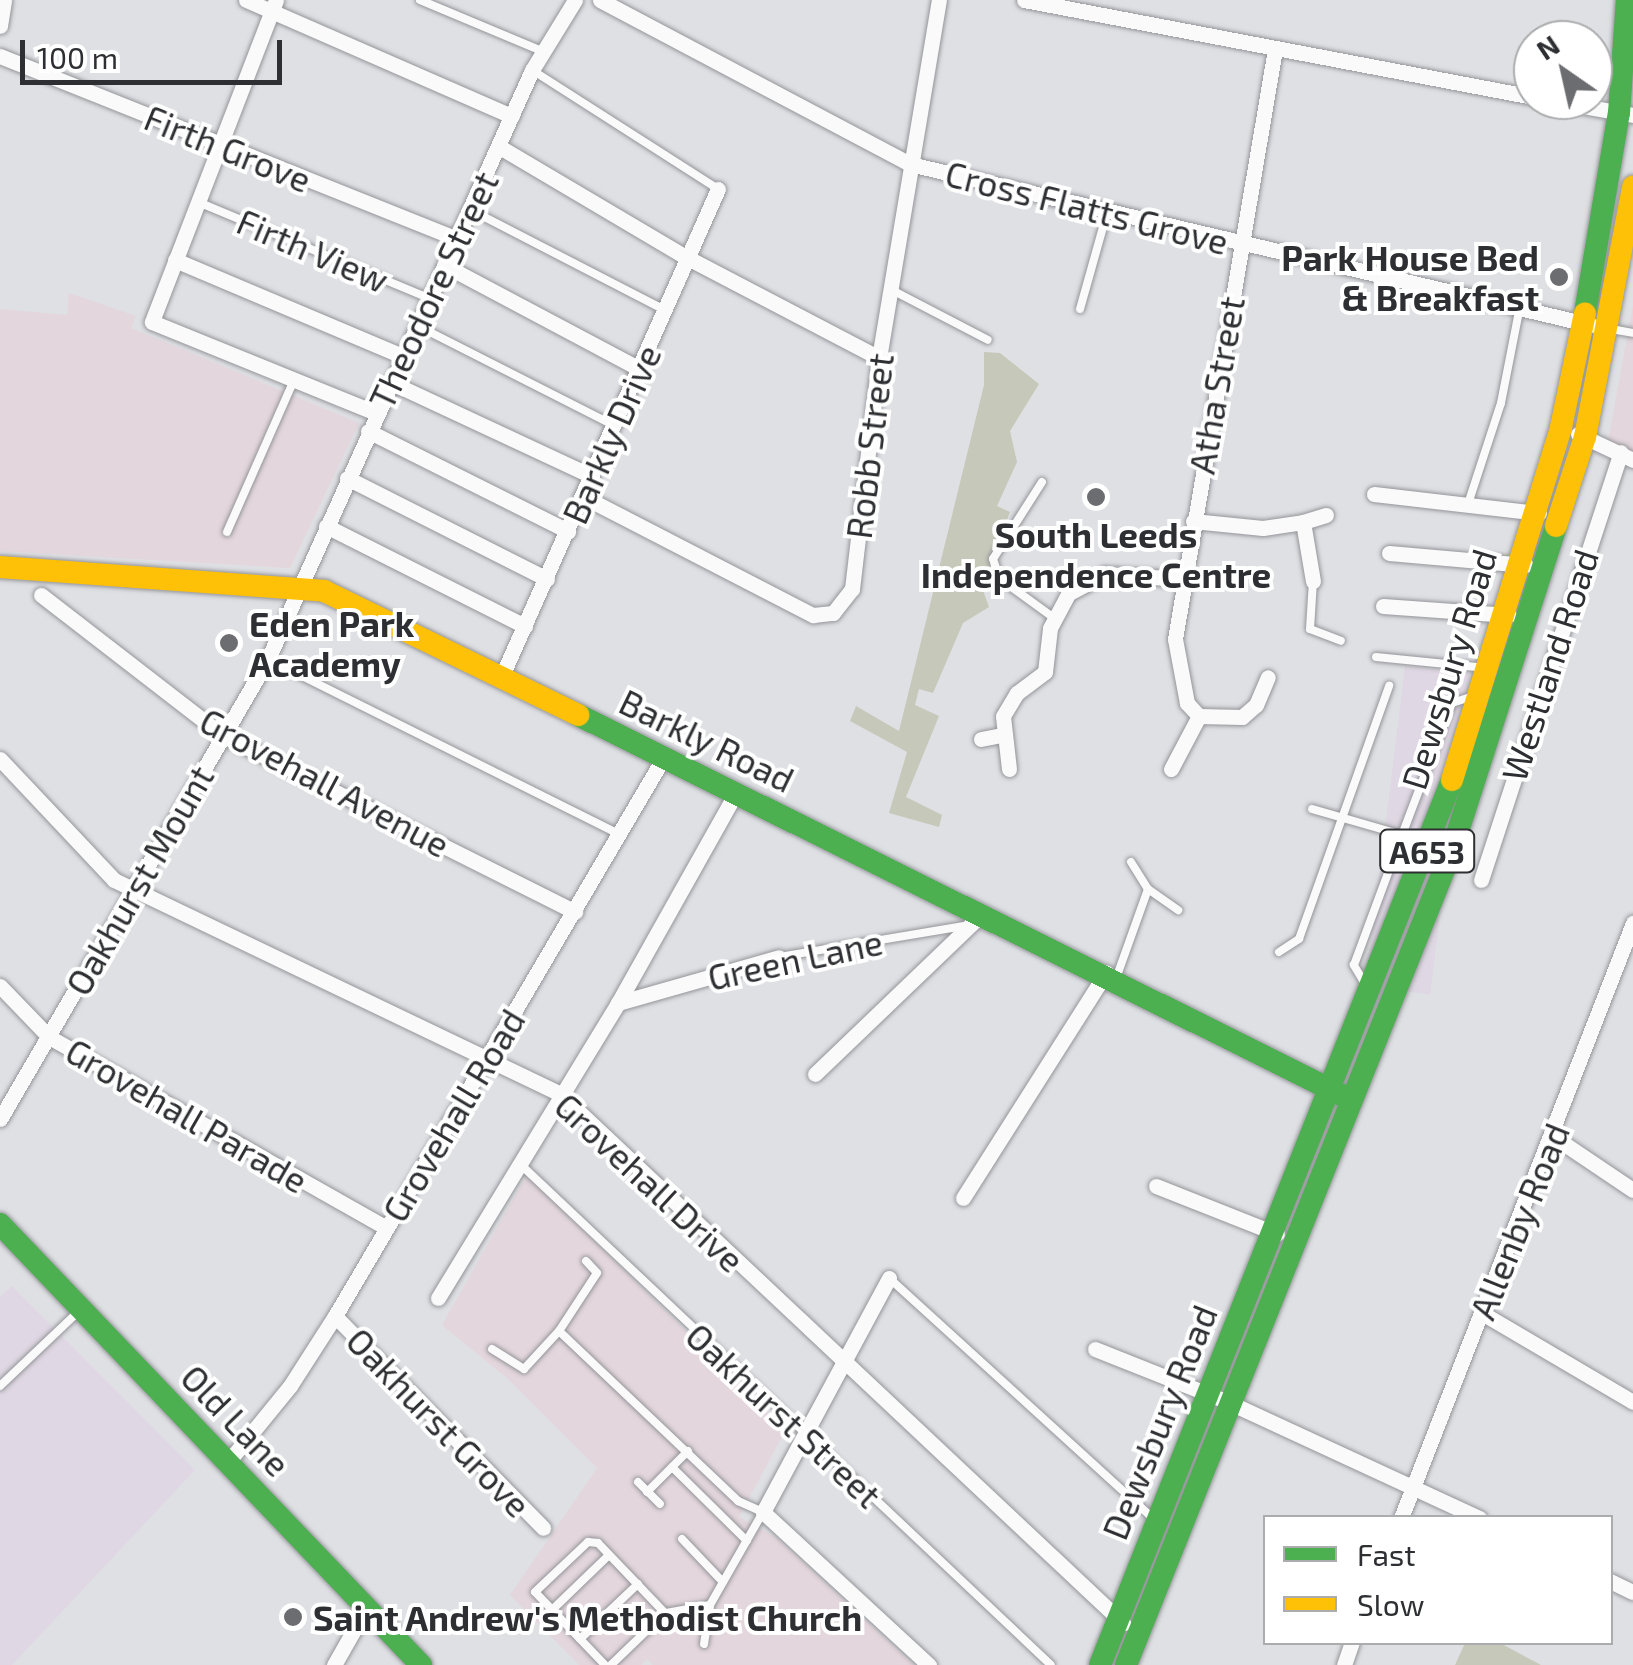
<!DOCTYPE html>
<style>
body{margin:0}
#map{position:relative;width:1633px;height:1665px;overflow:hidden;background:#dfe0e4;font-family:"Exo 2",sans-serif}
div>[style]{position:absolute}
.commercial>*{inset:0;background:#dfd7e3;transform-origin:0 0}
.industrial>*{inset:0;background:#e3d6dc}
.forest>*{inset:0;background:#c6c8ba}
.roads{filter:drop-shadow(0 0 2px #949599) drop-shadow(0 0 2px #949599)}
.lane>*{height:8px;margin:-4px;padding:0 4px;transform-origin:4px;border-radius:4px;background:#fafafb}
.street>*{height:15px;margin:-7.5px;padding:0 7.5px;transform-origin:7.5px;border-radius:7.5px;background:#fafafb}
.fast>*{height:22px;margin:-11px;padding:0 11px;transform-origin:11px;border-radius:11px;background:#4caf50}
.slow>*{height:22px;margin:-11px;padding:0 11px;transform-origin:11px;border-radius:11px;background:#ffc107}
.dots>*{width:28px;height:28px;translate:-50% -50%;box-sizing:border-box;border:5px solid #fff;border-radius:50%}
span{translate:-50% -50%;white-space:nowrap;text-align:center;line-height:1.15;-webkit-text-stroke:8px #fff;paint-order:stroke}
.shield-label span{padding:2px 8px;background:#fff;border:2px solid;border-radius:8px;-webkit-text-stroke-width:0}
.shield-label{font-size:32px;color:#2e2f32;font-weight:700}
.street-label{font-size:35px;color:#2e2f32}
.poi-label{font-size:35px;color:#2e2f32;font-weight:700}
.right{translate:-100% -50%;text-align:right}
.left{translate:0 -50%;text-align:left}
.legend{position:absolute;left:1263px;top:1515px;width:350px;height:130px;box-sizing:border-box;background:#fff;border:2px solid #abacad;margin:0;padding:12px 18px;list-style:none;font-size:30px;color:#2e2f32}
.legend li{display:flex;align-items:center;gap:20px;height:50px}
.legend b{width:50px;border:2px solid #abacad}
.north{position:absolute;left:1513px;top:20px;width:100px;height:100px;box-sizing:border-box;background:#fff;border:2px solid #abacad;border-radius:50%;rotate:326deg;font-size:28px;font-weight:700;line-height:40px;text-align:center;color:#2e2f32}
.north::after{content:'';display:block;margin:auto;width:35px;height:45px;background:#6c6d70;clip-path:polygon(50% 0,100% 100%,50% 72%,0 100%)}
.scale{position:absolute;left:20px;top:40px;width:262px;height:45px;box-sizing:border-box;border:5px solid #2e2f32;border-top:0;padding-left:12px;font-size:30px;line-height:35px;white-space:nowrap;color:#2e2f32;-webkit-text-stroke:8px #fff;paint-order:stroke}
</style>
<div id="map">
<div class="commercial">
<i style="left:1405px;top:666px;width:65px;height:323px;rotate:7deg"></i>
<i style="clip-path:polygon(12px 1286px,195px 1470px,12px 1665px,0 1665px,0 1297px)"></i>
</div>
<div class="industrial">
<i style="clip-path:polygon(69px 293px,136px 316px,131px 328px,359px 423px,290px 568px,0 551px,0 309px,67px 315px)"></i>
<i style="clip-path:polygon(1633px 305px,1633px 460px,1607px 446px)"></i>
<i style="clip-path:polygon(527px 1175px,786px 1429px,739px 1517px,777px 1538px,914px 1665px,653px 1665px,647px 1659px,641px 1665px,579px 1665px,510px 1595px,597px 1468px,508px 1379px,442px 1325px)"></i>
</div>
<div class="forest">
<i style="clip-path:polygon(984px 352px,1000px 353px,1039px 384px,1010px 431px,1017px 462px,997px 506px,1010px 512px,988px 569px,976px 571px,989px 607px,963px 623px,933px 693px,919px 689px,915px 705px,939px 716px,906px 797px,942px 815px,939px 827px,889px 813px,907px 752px,850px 721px,856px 706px,899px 731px,984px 385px)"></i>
<i style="clip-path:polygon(1465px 1643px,1500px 1643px,1541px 1665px,1455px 1665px)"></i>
</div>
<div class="roads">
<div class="lane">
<i style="left:420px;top:0;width:132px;rotate:22.7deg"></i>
<i style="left:532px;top:70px;width:221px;rotate:32.6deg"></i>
<i style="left:198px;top:202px;width:250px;rotate:22.6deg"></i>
<i style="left:469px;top:209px;width:220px;rotate:27.3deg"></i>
<i style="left:890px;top:289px;width:110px;rotate:27.5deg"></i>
<i style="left:1080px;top:309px;width:100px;rotate:-74.3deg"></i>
<i style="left:418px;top:326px;width:221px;rotate:26.9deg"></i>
<i style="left:1611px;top:329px;width:22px;rotate:10deg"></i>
<i style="left:1042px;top:482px;width:91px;rotate:122.5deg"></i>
<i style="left:993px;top:559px;width:20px;rotate:72deg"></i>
<i style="left:999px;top:578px;width:68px;rotate:36deg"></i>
<i style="left:1468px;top:504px;width:106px;rotate:-71.9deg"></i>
<i style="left:1501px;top:403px;width:94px;rotate:-78.9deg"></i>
<i style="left:227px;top:532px;width:166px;rotate:-66.2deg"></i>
<i style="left:1313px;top:581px;width:48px;rotate:93.6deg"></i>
<i style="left:1310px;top:629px;width:33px;rotate:21deg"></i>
<i style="left:1376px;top:657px;width:111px;rotate:5.7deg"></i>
<i style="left:268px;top:659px;width:390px;rotate:26.5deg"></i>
<i style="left:1312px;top:809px;width:116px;rotate:16.1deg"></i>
<i style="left:1131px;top:862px;width:32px;rotate:58deg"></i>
<i style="left:1148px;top:889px;width:37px;rotate:35deg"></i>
<i style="left:1279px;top:952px;width:24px;rotate:-33deg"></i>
<i style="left:1299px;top:939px;width:269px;rotate:-70.4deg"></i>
<i style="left:779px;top:957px;width:188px;rotate:-9.5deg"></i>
<i style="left:1118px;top:973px;width:89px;rotate:-70.3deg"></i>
<i style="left:1367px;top:987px;width:26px;rotate:-121deg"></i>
<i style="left:1354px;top:965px;width:139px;rotate:-69.7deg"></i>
<i style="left:1402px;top:835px;width:141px;rotate:-69.3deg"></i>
<i style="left:1452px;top:703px;width:25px;rotate:-18deg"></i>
<i style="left:519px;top:1163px;width:731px;rotate:43.34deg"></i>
<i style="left:586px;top:1261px;width:16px;rotate:47deg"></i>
<i style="left:597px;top:1273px;width:69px;rotate:123.2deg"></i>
<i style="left:559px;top:1331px;width:247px;rotate:43.5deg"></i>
<i style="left:738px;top:1501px;width:27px;rotate:24deg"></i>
<i style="left:763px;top:1512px;width:107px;rotate:119.7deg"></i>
<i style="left:710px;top:1605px;width:46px;rotate:169.9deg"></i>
<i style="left:889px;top:1278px;width:355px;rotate:42.3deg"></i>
<i style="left:492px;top:1349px;width:38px;rotate:32deg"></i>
<i style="left:524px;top:1369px;width:52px;rotate:-47.4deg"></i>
<i style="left:0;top:1386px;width:108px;rotate:-43.5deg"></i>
<i style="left:672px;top:1467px;width:105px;rotate:44.6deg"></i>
<i style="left:638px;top:1482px;width:31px;rotate:45deg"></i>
<i style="left:647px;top:1492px;width:58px;rotate:-45deg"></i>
<i style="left:682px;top:1539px;width:59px;rotate:46.4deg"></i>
<i style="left:552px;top:1610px;width:79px;rotate:-44deg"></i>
<i style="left:580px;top:1639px;width:80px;rotate:-43.5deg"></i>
<i style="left:704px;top:1644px;width:39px;rotate:-81deg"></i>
<i style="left:605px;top:1665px;width:101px;rotate:-133.8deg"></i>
<i style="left:535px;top:1592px;width:73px;rotate:-43.3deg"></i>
<i style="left:588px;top:1542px;width:10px;rotate:6deg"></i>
<i style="left:598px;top:1543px;width:97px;rotate:46.3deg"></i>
<i style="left:665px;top:1613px;width:75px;rotate:136.1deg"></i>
</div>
<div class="street">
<i style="left:246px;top:0;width:290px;rotate:23.6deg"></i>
<i style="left:276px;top:0;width:345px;rotate:111.1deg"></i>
<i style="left:152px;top:322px;width:242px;rotate:22.1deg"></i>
<i style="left:600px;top:0;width:351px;rotate:27.9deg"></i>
<i style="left:910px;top:164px;width:700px;rotate:13.3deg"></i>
<i style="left:1024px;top:0;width:518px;rotate:10.79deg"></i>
<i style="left:0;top:26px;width:26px;rotate:-81deg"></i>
<i style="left:0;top:56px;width:491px;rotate:21.8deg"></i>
<i style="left:1549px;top:100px;width:85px;rotate:10.1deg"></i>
<i style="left:498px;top:146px;width:218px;rotate:30.6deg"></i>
<i style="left:686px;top:257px;width:218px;rotate:27.6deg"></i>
<i style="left:175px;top:260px;width:246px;rotate:22.9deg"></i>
<i style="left:444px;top:265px;width:222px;rotate:28deg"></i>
<i style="left:390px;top:382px;width:223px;rotate:25deg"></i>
<i style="left:368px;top:431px;width:224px;rotate:26.6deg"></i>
<i style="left:1578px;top:434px;width:61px;rotate:25.3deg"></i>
<i style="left:347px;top:478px;width:224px;rotate:26.8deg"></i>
<i style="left:1374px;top:494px;width:166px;rotate:6.6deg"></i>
<i style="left:584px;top:497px;width:258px;rotate:27.3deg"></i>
<i style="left:813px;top:615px;width:20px;rotate:-6deg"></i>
<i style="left:833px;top:613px;width:31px;rotate:-52deg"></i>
<i style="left:852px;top:589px;width:233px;rotate:-83.3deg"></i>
<i style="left:879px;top:358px;width:363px;rotate:-80.5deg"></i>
<i style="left:1193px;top:521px;width:70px;rotate:5.7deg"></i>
<i style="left:1263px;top:528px;width:40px;rotate:-8.5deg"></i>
<i style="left:1303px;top:522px;width:60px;rotate:80.4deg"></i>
<i style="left:1303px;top:522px;width:24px;rotate:-17deg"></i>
<i style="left:326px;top:526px;width:223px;rotate:26.7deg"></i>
<i style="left:1389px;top:553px;width:137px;rotate:5deg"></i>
<i style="left:41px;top:595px;width:229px;rotate:37.7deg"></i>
<i style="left:222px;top:735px;width:395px;rotate:26.6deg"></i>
<i style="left:1383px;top:606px;width:126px;rotate:4.1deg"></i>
<i style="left:501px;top:678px;width:535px;rotate:-66.07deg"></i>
<i style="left:1199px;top:716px;width:43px;rotate:1.3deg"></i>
<i style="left:1242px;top:717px;width:18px;rotate:-41deg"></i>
<i style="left:1256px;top:705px;width:30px;rotate:-67deg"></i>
<i style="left:981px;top:739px;width:21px;rotate:-11deg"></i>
<i style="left:0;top:759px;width:166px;rotate:46.7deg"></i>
<i style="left:114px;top:880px;width:495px;rotate:25.6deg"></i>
<i style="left:560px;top:1094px;width:773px;rotate:43.22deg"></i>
<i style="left:1009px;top:769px;width:53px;rotate:-96.5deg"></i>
<i style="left:1003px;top:716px;width:27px;rotate:-59deg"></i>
<i style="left:1017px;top:693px;width:35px;rotate:-37deg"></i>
<i style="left:1045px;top:672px;width:44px;rotate:-83.5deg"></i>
<i style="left:1050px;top:628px;width:40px;rotate:-62deg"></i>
<i style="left:1069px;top:593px;width:41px;rotate:-27.8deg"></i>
<i style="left:1105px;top:574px;width:79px;rotate:3.6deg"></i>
<i style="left:1171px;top:769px;width:60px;rotate:-62.2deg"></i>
<i style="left:1199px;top:716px;width:18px;rotate:-133deg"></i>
<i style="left:1187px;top:703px;width:65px;rotate:-100.6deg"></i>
<i style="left:1175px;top:639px;width:598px;rotate:-80.38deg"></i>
<i style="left:1481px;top:880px;width:450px;rotate:-71.9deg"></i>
<i style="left:0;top:986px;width:71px;rotate:46.1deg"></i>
<i style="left:49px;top:1037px;width:387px;rotate:29.5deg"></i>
<i style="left:618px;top:1003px;width:167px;rotate:-15.9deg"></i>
<i style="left:815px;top:1074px;width:230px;rotate:-43.8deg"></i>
<i style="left:0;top:1119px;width:532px;rotate:-59.77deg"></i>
<i style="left:268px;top:659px;width:645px;rotate:-65.86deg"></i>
<i style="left:532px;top:70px;width:82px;rotate:-58.4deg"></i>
<i style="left:1554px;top:1137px;width:95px;rotate:33.9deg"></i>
<i style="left:1156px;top:1186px;width:130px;rotate:21.6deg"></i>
<i style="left:963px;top:1198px;width:267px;rotate:-57.6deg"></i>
<i style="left:889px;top:1278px;width:266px;rotate:118.3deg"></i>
<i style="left:763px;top:1512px;width:226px;rotate:42.7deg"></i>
<i style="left:438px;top:1298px;width:346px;rotate:-58.6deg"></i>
<i style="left:618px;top:1003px;width:241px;rotate:-60.7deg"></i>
<i style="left:1482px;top:1313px;width:175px;rotate:30.5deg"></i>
<i style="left:335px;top:1316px;width:297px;rotate:45.5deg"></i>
<i style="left:1095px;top:1349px;width:143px;rotate:21.7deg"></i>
<i style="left:1228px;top:1402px;width:277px;rotate:24.8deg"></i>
<i style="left:228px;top:1462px;width:98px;rotate:-50.8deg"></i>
<i style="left:290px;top:1386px;width:83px;rotate:-57.3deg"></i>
<i style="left:335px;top:1316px;width:649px;rotate:-59.52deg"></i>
<i style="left:1401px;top:1518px;width:639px;rotate:-68.7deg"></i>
<i style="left:1610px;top:1581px;width:25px;rotate:26deg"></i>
<i style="left:334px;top:1665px;width:67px;rotate:-60.4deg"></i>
<i style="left:1344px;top:1665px;width:24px;rotate:-71deg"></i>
</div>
<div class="fast">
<i style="left:1585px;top:313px;width:203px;rotate:-80.4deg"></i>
<i style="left:1619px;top:113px;width:113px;rotate:-86deg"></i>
<i style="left:578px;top:715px;width:858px;rotate:26.45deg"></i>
<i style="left:0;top:1224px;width:610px;rotate:46.33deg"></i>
<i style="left:1100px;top:1665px;width:952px;rotate:-68.31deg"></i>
<i style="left:1126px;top:1665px;width:878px;rotate:-68.2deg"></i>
<i style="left:1452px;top:850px;width:340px;rotate:-72.2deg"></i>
</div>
<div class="slow">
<i style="left:1556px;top:526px;width:94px;rotate:-72deg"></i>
<i style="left:1585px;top:437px;width:255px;rotate:-79.1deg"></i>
<i style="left:0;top:567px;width:325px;rotate:4.2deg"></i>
<i style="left:324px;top:591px;width:283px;rotate:26deg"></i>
<i style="left:1452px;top:780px;width:369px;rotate:-72.8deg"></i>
<i style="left:1561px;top:427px;width:116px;rotate:-78.1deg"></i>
</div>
</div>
<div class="dots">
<i style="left:1559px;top:277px;background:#6c6d70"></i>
<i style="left:1096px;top:497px;background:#6c6d70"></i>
<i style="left:229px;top:643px;background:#6c6d70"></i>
<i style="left:293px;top:1617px;background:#6c6d70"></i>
</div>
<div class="shield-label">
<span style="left:1427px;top:851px">A653</span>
</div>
<div class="street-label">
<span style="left:228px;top:148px;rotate:22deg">Firth Grove</span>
<span style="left:1087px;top:207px;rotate:14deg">Cross Flatts Grove</span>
<span style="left:313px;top:250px;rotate:23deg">Firth View</span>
<span style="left:433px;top:290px;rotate:-65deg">Theodore Street</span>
<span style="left:1216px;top:385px;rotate:-80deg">Atha Street</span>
<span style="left:611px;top:434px;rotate:-66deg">Barkly Drive</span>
<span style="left:869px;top:446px;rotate:-83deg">Robb Street</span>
<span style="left:1549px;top:665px;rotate:-72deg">Westland Road</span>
<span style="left:1448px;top:669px;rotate:-73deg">Dewsbury Road</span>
<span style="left:707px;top:740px;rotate:26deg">Barkly Road</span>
<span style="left:325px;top:782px;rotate:28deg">Grovehall Avenue</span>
<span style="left:139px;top:880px;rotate:-60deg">Oakhurst Mount</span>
<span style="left:795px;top:959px;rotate:-12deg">Green Lane</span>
<span style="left:187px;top:1115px;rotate:30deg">Grovehall Parade</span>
<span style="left:453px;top:1115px;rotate:-59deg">Grovehall Road</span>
<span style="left:650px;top:1182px;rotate:43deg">Grovehall Drive</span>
<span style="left:1519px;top:1221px;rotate:-68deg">Allenby Road</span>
<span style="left:784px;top:1415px;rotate:43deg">Oakhurst Street</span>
<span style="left:236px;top:1420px;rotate:46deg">Old Lane</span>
<span style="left:439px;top:1422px;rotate:46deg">Oakhurst Grove</span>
<span style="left:1159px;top:1422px;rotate:-68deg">Dewsbury Road</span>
</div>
<div class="poi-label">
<span class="right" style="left:1539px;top:277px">Park House Bed<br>&amp; Breakfast</span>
<span style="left:1096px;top:554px">South Leeds<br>Independence Centre</span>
<span class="left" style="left:249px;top:643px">Eden Park<br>Academy</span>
<span class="left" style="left:313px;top:1617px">Saint Andrew's Methodist Church</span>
</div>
<ul class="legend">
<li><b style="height:12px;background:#4caf50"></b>Fast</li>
<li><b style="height:12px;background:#ffc107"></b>Slow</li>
</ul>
<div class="north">N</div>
<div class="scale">100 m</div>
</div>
